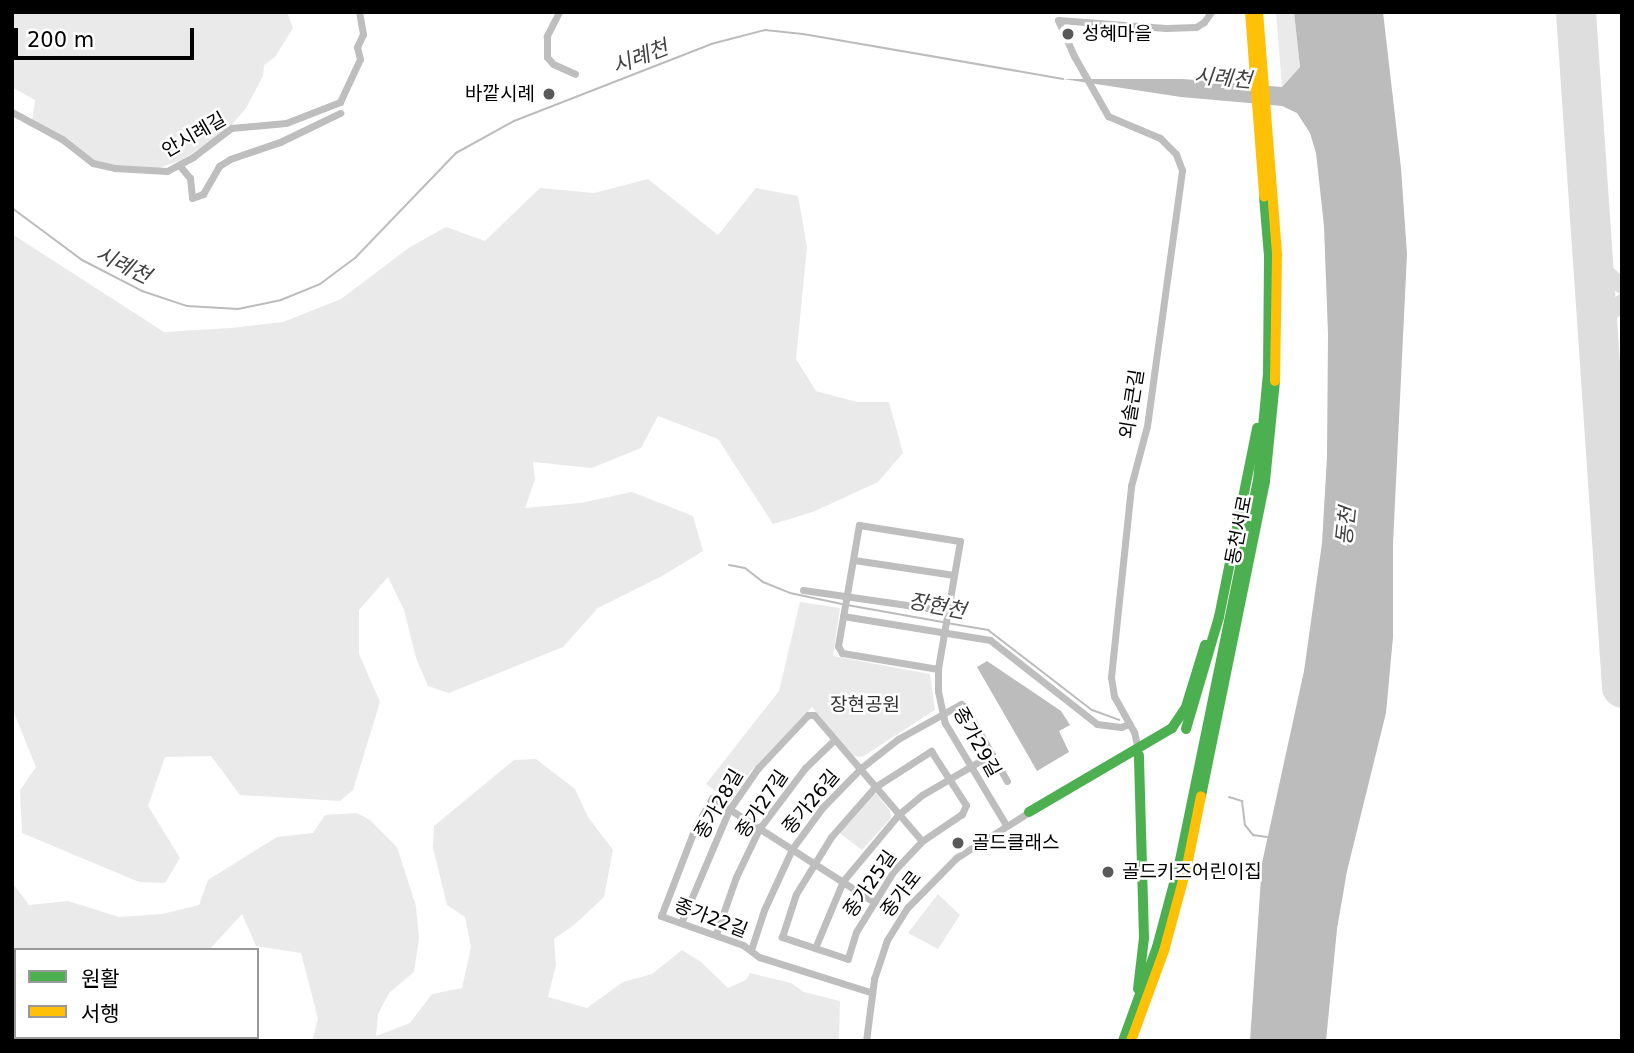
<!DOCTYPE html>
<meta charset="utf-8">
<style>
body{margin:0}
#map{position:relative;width:1634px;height:1053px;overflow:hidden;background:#fff;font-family:"DejaVu Sans","Noto Sans KR",sans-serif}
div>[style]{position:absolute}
.green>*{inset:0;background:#eaeaea}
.water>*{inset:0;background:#bcbcbc}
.stream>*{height:2px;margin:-1px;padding:0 1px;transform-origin:1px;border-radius:1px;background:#bcbcbc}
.taxiway>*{height:16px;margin:-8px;padding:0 8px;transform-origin:8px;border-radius:8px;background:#dedede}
.runway>*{height:40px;margin:-20px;padding:0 20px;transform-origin:20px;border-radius:20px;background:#dedede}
.street>*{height:7px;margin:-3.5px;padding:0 3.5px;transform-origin:3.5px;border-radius:3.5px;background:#bebebe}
.fast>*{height:10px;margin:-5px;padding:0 5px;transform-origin:5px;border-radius:5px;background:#4caf50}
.slow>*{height:10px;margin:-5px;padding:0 5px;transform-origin:5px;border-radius:5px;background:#ffc107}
.dots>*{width:19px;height:19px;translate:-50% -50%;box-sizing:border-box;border:4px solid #fff;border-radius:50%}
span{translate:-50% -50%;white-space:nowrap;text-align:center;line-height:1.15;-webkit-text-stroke:5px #fff;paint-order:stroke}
.poi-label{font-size:19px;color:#000}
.left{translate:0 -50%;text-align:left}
.right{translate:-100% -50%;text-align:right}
.street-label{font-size:19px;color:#000}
.park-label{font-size:19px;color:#303030}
.water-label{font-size:21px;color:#414141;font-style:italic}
.frame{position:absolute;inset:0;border:14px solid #000;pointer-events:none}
.legend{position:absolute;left:14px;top:948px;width:245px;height:91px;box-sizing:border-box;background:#fff;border:2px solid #999;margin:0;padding:9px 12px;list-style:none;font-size:21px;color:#000}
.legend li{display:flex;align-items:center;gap:14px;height:35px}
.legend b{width:35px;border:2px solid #999}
.scale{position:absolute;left:14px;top:28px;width:180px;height:32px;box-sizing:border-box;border:4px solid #000;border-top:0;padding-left:9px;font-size:21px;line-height:24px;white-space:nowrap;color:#000;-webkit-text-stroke:5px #fff;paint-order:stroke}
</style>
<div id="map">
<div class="green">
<i style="clip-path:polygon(12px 12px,287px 12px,293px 28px,275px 57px,264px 65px,263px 76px,246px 108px,229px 128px,182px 160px,159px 168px,115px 165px,94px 160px,32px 121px,35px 100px,12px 87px)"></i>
<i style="clip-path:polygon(1276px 12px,1294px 12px,1300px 67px,1282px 87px)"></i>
<i style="clip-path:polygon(648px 179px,718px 235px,756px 188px,798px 196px,807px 247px,796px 359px,816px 391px,857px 402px,889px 402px,903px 453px,878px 482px,813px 512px,773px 524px,718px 439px,658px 416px,641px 448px,592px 468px,533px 462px,535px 479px,525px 508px,580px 503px,632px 492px,693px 516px,703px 551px,662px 576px,598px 608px,563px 647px,449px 693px,428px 686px,416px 658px,404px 610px,388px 577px,359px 610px,359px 654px,380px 702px,353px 790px,340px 801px,240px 795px,211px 756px,165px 757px,148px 806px,180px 858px,165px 883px,139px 882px,22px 833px,20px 790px,36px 767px,12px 708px,12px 234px,164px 332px,230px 328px,283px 322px,341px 299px,410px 247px,446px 227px,485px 241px,540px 188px,594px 193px)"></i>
<i style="clip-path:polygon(800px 602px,840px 608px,833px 656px,930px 674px,935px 710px,862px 757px,854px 756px,812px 707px,751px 771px,730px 802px,706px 784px,779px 691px)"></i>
<i style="clip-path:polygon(536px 759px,575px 789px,588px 817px,613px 850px,604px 897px,574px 925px,554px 939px,556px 965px,548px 997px,587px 1008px,623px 982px,652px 974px,682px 950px,701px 962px,728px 988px,746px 980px,750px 973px,791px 983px,804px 992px,840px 1001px,839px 1041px,312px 1041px,318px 1019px,301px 953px,256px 946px,242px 914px,209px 950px,16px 950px,16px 995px,12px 993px,12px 882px,29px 905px,68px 901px,119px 917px,162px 914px,199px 905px,208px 880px,277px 837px,313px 833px,325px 815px,357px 813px,370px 820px,397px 847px,416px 906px,419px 939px,414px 972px,389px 993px,378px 1014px,376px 1036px,410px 1023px,432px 994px,462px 988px,471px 947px,465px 917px,447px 905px,433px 848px,434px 826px,514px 760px)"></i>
<i style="clip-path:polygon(872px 794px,877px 794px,890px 811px,891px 818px,862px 850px,838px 832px)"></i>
<i style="clip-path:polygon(938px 894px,960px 915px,938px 949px,908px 933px)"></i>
</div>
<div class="water">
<i style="clip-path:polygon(1294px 12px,1383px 12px,1401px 168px,1407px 254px,1393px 544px,1393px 637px,1386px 713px,1347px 871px,1337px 929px,1326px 1041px,1250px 1041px,1262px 863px,1304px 671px,1322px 543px,1327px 457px,1328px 334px,1324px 226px,1316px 153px,1310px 133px,1297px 113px,1282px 106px,1181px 97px,1063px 79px,1183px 79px,1282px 87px,1300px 67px)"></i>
<i style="clip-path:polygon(987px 661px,1061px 711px,1070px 725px,1059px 731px,1069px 752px,1037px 771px,977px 667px)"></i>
</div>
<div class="stream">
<i style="left:12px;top:208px;width:87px;rotate:36.6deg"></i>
<i style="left:82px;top:260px;width:68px;rotate:27.3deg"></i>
<i style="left:142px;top:291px;width:47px;rotate:18.4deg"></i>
<i style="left:187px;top:306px;width:51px;rotate:3.4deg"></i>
<i style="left:238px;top:309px;width:44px;rotate:-11.8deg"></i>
<i style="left:281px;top:300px;width:42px;rotate:-22.3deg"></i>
<i style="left:320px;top:284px;width:44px;rotate:-36.6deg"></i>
<i style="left:355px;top:258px;width:146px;rotate:-46.1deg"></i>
<i style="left:456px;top:153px;width:66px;rotate:-28.9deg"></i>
<i style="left:514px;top:121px;width:212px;rotate:-21.3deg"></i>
<i style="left:711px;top:44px;width:56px;rotate:-14.5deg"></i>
<i style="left:765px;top:30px;width:38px;rotate:6deg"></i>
<i style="left:803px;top:34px;width:264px;rotate:9.8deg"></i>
<i style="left:729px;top:565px;width:16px;rotate:11deg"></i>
<i style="left:745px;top:568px;width:23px;rotate:38deg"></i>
<i style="left:763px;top:582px;width:29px;rotate:22deg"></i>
<i style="left:790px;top:593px;width:53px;rotate:11.9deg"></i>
<i style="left:847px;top:605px;width:97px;rotate:10.1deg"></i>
<i style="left:947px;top:623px;width:42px;rotate:9.7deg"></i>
<i style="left:988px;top:630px;width:131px;rotate:37.6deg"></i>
<i style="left:1092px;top:710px;width:29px;rotate:20deg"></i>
<i style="left:1229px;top:797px;width:14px;rotate:17deg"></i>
<i style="left:1242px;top:801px;width:24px;rotate:83deg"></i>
<i style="left:1245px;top:825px;width:13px;rotate:51deg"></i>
<i style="left:1253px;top:835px;width:14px;rotate:8deg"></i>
</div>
<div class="taxiway">
<i style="left:1591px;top:243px;width:30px;rotate:66deg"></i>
<i style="left:1603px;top:270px;width:25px;rotate:40deg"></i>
<i style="left:1622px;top:302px;width:21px;rotate:135deg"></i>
<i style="left:1607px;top:317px;width:17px;rotate:115deg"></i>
<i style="left:1600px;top:332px;width:19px;rotate:93deg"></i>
<i style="left:1599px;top:351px;width:20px;rotate:75deg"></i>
<i style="left:1604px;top:370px;width:28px;rotate:49deg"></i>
<i style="left:1606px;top:452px;width:21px;rotate:-73deg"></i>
<i style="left:1612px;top:432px;width:18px;rotate:-56deg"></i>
</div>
<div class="runway">
<i style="left:1576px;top:12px;width:677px;rotate:86.1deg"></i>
</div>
<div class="street">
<i style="left:559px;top:12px;width:27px;rotate:117deg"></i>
<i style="left:547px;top:36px;width:21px;rotate:90deg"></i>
<i style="left:547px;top:57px;width:9px;rotate:49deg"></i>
<i style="left:553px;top:64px;width:24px;rotate:24deg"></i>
<i style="left:12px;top:112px;width:57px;rotate:28.4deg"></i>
<i style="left:62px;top:139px;width:39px;rotate:38deg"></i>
<i style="left:93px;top:163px;width:23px;rotate:13deg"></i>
<i style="left:115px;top:168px;width:52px;rotate:3.3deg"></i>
<i style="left:167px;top:171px;width:30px;rotate:-28deg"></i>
<i style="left:193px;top:157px;width:48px;rotate:-37.3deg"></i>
<i style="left:231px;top:128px;width:55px;rotate:-5.2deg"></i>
<i style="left:286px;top:123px;width:58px;rotate:-21.3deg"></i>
<i style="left:340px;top:102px;width:47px;rotate:-65.1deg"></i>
<i style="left:360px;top:59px;width:12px;rotate:-104deg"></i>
<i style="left:357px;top:47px;width:14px;rotate:-65deg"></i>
<i style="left:363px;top:34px;width:22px;rotate:-100deg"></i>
<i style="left:179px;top:165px;width:17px;rotate:50deg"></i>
<i style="left:190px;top:178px;width:20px;rotate:84deg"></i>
<i style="left:192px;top:198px;width:12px;rotate:-20deg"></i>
<i style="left:203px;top:194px;width:32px;rotate:-60deg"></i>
<i style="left:219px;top:166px;width:13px;rotate:-32deg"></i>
<i style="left:230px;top:159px;width:53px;rotate:-18.8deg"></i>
<i style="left:280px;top:142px;width:67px;rotate:-25.8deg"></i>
<i style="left:854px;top:560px;width:101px;rotate:8.5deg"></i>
<i style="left:803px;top:590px;width:147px;rotate:8.2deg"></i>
<i style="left:843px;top:616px;width:149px;rotate:9.3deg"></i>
<i style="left:990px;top:640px;width:136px;rotate:38.1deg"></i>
<i style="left:1097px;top:724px;width:24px;rotate:7deg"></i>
<i style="left:1121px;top:727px;width:9px;rotate:-21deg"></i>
<i style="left:938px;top:669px;width:97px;rotate:-170.5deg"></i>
<i style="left:842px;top:653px;width:8px;rotate:-120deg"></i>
<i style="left:838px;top:646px;width:123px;rotate:-80.2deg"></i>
<i style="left:859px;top:525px;width:102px;rotate:9deg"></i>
<i style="left:960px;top:541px;width:130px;rotate:99.8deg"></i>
<i style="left:938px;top:669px;width:22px;rotate:90deg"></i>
<i style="left:938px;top:691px;width:33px;rotate:78deg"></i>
<i style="left:945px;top:723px;width:119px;rotate:59.1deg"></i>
<i style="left:1138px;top:749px;width:17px;rotate:-103deg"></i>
<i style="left:1134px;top:732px;width:41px;rotate:-119.1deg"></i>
<i style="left:1114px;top:696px;width:19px;rotate:-99deg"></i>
<i style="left:1111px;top:677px;width:192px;rotate:-84deg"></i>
<i style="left:1131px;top:486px;width:62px;rotate:-75.1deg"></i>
<i style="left:1147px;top:426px;width:258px;rotate:-82.2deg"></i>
<i style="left:1182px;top:170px;width:17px;rotate:-111deg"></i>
<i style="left:1176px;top:154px;width:23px;rotate:-135deg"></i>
<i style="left:1160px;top:138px;width:56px;rotate:-157.1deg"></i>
<i style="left:1108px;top:116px;width:69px;rotate:-119.5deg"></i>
<i style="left:1074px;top:56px;width:39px;rotate:-114deg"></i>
<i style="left:1058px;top:20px;width:108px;rotate:4.2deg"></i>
<i style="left:1166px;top:28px;width:30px;rotate:-2deg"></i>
<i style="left:1196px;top:27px;width:9px;rotate:-32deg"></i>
<i style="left:1204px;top:22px;width:12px;rotate:-55deg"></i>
<i style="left:931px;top:751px;width:64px;rotate:57.1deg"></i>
<i style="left:966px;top:805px;width:10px;rotate:114deg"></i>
<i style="left:962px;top:814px;width:48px;rotate:146deg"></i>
<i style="left:922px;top:841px;width:42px;rotate:133.1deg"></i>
<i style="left:893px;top:872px;width:70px;rotate:121.7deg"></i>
<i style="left:856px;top:932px;width:28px;rotate:107deg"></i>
<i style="left:848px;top:959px;width:70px;rotate:-161.6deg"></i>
<i style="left:782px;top:937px;width:45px;rotate:-72deg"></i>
<i style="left:796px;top:894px;width:67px;rotate:-58.4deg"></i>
<i style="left:831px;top:837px;width:67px;rotate:-48.7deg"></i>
<i style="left:875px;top:787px;width:67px;rotate:-32.7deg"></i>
<i style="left:681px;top:923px;width:123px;rotate:-67deg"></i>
<i style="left:729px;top:810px;width:51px;rotate:-55.4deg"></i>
<i style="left:758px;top:768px;width:73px;rotate:-46.7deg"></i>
<i style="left:808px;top:715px;width:6px"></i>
<i style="left:814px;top:715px;width:166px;rotate:49.4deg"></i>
<i style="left:716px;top:934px;width:60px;rotate:-70.7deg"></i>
<i style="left:736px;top:877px;width:53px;rotate:-64.4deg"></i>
<i style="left:759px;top:829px;width:76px;rotate:-53deg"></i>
<i style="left:805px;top:768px;width:40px;rotate:-44deg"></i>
<i style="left:815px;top:948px;width:73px;rotate:-67.3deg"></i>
<i style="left:843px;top:881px;width:86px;rotate:-50.2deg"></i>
<i style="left:898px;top:815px;width:31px;rotate:-40deg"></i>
<i style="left:922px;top:795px;width:81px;rotate:-30.4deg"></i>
<i style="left:751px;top:950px;width:42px;rotate:-72deg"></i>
<i style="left:764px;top:910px;width:67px;rotate:-65.3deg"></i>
<i style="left:792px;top:849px;width:51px;rotate:-53.8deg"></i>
<i style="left:822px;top:808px;width:56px;rotate:-45.7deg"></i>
<i style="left:861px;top:768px;width:47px;rotate:-38.1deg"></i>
<i style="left:898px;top:739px;width:72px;rotate:-29.1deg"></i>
<i style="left:961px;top:704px;width:5px;rotate:37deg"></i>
<i style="left:965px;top:707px;width:85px;rotate:60.4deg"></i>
<i style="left:870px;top:992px;width:116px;rotate:-162.5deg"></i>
<i style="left:759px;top:957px;width:20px;rotate:-143deg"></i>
<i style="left:743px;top:945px;width:87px;rotate:-160.5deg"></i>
<i style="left:661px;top:916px;width:94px;rotate:-68.9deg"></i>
<i style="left:695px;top:828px;width:34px;rotate:-60deg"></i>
<i style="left:712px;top:798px;width:193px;rotate:32.7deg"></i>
<i style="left:866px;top:1041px;width:63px;rotate:-82.6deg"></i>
<i style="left:874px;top:979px;width:41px;rotate:-71.6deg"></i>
<i style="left:887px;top:940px;width:39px;rotate:-58deg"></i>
<i style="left:908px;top:907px;width:69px;rotate:-45.6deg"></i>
<i style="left:956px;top:858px;width:86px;rotate:-32.2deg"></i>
</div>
<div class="fast">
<i style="left:1186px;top:729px;width:117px;rotate:-73.6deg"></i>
<i style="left:1219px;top:617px;width:193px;rotate:-78.6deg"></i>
<i style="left:1201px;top:796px;width:321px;rotate:-78.5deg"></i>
<i style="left:1265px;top:481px;width:100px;rotate:-84.3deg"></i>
<i style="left:1029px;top:812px;width:166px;rotate:-30.4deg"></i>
<i style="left:1172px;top:728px;width:25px;rotate:-56deg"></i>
<i style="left:1186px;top:707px;width:65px;rotate:-73deg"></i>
<i style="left:1138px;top:989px;width:51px;rotate:-83.3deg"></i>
<i style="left:1144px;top:938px;width:183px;rotate:-91.6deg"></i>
<i style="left:1123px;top:1041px;width:100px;rotate:-70.1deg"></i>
<i style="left:1157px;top:947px;width:85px;rotate:-75deg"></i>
<i style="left:1179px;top:865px;width:392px;rotate:-78.4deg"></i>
<i style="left:1258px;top:481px;width:108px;rotate:-84.7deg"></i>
<i style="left:1268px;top:373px;width:117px;rotate:-89.5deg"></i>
<i style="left:1269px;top:256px;width:60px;rotate:-94.8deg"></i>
</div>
<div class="slow">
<i style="left:1250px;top:12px;width:185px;rotate:85.6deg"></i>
<i style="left:1258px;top:12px;width:244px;rotate:85.5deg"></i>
<i style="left:1277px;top:255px;width:126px;rotate:90.9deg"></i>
<i style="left:1131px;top:1041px;width:96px;rotate:-69.9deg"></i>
<i style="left:1164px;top:951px;width:88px;rotate:-74.9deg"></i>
<i style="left:1187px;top:866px;width:71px;rotate:-78.7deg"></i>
</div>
<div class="dots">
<i style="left:1068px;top:34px;background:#595959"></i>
<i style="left:549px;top:94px;background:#595959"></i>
<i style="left:958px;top:843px;background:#595959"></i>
<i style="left:1108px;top:872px;background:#595959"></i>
</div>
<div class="poi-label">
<span class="left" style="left:1082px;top:34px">성혜마을</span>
<span class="right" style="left:535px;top:94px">바깥시례</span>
<span class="left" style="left:972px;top:843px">골드클래스</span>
<span class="left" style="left:1122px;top:872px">골드키즈어린이집</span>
</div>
<div class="street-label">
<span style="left:194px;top:135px;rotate:-30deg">안시례길</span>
<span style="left:1132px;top:404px;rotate:-81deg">외솔큰길</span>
<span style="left:1239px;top:530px;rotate:-79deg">동천서로</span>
<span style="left:977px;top:742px;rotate:61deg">종가29길</span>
<span style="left:811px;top:802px;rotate:-50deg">종가26길</span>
<span style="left:719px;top:804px;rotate:-60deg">종가28길</span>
<span style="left:762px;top:804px;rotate:-56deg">종가27길</span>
<span style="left:870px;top:884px;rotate:-55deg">종가25길</span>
<span style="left:901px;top:894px;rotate:-52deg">종가로</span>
<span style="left:711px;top:918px;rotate:21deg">종가22길</span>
</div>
<div class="park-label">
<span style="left:865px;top:705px">장현공원</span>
</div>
<div class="water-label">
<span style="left:640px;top:57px;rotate:-21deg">시례천</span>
<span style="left:1223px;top:78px;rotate:5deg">시례천</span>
<span style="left:123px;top:265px;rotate:26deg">시례천</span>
<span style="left:1346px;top:526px;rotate:-84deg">동천</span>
<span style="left:937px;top:606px;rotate:11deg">장현천</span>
</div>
<div class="frame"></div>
<ul class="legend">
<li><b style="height:9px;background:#4caf50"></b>원활</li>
<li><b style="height:9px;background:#ffc107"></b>서행</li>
</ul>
<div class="scale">200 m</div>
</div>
